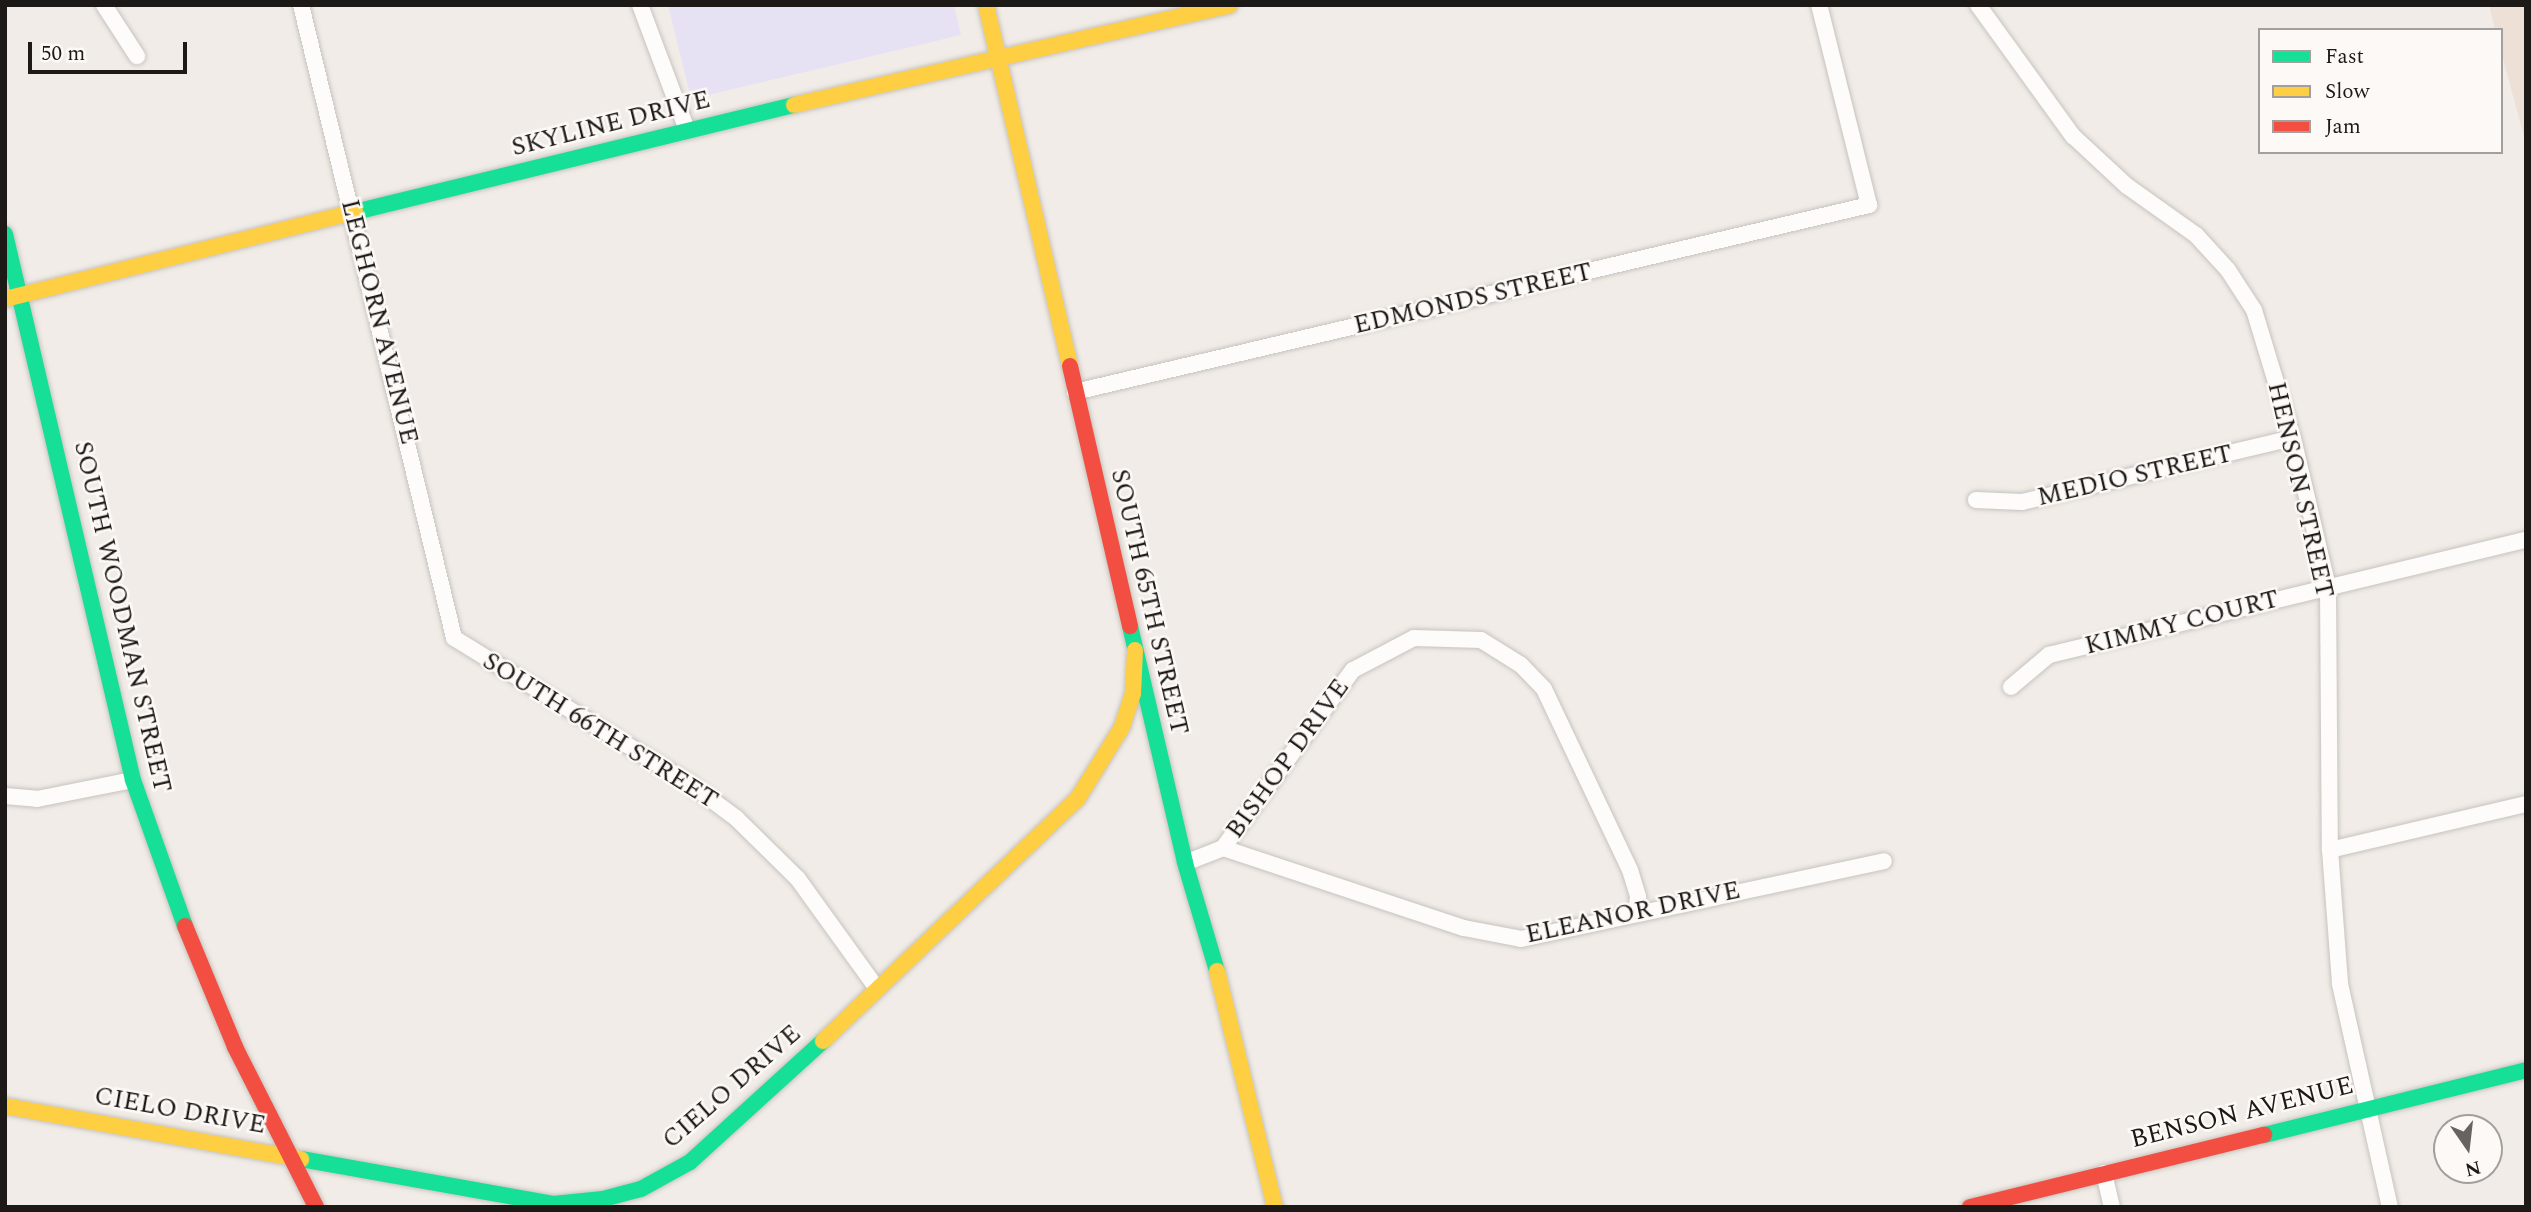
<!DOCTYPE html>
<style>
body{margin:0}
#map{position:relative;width:2531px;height:1212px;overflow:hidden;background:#f1ece7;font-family:Spectral,serif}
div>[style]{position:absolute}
.built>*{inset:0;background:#ece0d7}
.green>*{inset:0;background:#e7e2f3}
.roads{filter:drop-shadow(0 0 2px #c7c3bf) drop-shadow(0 0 2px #c7c3bf)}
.street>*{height:16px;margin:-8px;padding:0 8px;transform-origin:8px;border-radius:8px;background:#fdfcfb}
.fast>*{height:16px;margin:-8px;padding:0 8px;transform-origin:8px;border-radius:8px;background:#16e098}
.slow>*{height:16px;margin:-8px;padding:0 8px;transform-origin:8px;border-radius:8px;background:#ffcf43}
.jam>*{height:16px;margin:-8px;padding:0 8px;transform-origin:8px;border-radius:8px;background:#f24e42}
span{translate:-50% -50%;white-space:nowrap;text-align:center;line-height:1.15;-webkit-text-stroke:5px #fdf9f6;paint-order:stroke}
.street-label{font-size:26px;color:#1c1916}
.frame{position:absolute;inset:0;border:7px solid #1c1916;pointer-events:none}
.legend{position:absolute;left:2258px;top:28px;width:245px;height:126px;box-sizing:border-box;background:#fdf9f6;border:2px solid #a39f9c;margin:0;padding:9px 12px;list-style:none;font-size:21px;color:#1c1916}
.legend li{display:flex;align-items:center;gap:14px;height:35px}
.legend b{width:35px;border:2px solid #a39f9c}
.north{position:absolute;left:2433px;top:1114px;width:70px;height:70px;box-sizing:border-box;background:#fdf9f6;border:2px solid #a39f9c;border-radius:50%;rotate:166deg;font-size:19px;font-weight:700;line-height:28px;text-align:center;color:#1c1916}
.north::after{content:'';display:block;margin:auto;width:24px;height:32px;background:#67635f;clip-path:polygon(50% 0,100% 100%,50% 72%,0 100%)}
.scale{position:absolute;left:28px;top:42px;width:159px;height:32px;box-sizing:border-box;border:4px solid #1c1916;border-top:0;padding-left:9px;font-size:21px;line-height:24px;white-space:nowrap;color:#1c1916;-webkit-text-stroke:5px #fdf9f6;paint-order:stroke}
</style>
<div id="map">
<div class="built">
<i style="clip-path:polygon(2489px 5px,2526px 5px,2526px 143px,2501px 52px,2501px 30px,2495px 30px)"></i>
</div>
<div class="green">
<i style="clip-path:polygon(668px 5px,954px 5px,961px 35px,691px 99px)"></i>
</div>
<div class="roads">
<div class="street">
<i style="left:104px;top:5px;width:61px;rotate:57.1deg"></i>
<i style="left:301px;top:5px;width:651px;rotate:76.41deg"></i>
<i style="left:454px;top:638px;width:276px;rotate:31.7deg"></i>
<i style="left:689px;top:783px;width:59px;rotate:36.7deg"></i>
<i style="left:736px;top:818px;width:87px;rotate:44.5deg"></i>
<i style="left:798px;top:879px;width:133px;rotate:54.2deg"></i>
<i style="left:640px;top:5px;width:134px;rotate:69.4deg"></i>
<i style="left:1978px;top:5px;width:162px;rotate:54.1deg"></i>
<i style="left:2073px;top:136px;width:74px;rotate:42.8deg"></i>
<i style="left:2127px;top:186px;width:85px;rotate:35.4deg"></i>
<i style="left:2196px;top:235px;width:47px;rotate:47.6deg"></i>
<i style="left:2228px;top:270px;width:48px;rotate:57deg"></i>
<i style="left:2254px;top:310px;width:134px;rotate:73.1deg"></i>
<i style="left:2293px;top:438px;width:153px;rotate:76.8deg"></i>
<i style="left:2328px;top:587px;width:263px;rotate:89.6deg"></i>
<i style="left:2330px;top:850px;width:134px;rotate:85.7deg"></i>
<i style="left:2340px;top:984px;width:229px;rotate:77.4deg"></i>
<i style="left:1075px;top:392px;width:816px;rotate:-13.25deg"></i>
<i style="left:1869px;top:205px;width:206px;rotate:-104deg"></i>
<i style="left:1976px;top:500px;width:46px;rotate:2.5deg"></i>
<i style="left:2022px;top:502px;width:278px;rotate:-13.3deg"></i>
<i style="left:2011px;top:687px;width:50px;rotate:-40.1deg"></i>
<i style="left:2049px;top:655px;width:491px;rotate:-13.6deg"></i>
<i style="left:5px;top:796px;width:32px;rotate:5deg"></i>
<i style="left:37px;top:799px;width:98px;rotate:-11.2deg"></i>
<i style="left:1223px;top:848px;width:220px;rotate:-53.9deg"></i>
<i style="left:1353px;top:670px;width:69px;rotate:-27.7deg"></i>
<i style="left:1414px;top:638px;width:67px;rotate:1.7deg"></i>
<i style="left:1481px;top:640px;width:47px;rotate:32deg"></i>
<i style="left:1521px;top:665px;width:33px;rotate:46deg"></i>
<i style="left:1544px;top:689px;width:200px;rotate:64.6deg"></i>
<i style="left:1630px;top:870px;width:28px;rotate:73deg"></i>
<i style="left:1638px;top:897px;width:16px;rotate:97deg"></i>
<i style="left:2330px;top:850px;width:201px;rotate:-13.2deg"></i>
<i style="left:1185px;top:863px;width:41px;rotate:-21.5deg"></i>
<i style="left:1223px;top:848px;width:254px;rotate:18.4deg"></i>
<i style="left:1464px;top:928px;width:58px;rotate:10.9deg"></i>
<i style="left:1521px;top:939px;width:371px;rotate:-12.1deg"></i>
<i style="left:2104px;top:1173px;width:35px;rotate:77deg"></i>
</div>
<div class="fast">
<i style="left:355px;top:212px;width:452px;rotate:-13.7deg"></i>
<i style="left:5px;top:234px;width:561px;rotate:76.81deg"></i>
<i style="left:133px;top:780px;width:155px;rotate:70.4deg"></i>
<i style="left:1130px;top:626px;width:243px;rotate:76.9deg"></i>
<i style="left:1185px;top:863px;width:113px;rotate:73.5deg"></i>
<i style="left:2264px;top:1135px;width:270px;rotate:-13.9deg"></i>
<i style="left:301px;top:1159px;width:256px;rotate:10.1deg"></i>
<i style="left:553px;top:1204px;width:50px;rotate:-5.7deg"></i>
<i style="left:603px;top:1199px;width:39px;rotate:-15deg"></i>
<i style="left:641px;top:1189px;width:56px;rotate:-28.9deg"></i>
<i style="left:690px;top:1162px;width:180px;rotate:-42.3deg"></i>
</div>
<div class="slow">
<i style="left:986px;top:5px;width:371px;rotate:76.9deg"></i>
<i style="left:794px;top:105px;width:447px;rotate:-12.9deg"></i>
<i style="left:5px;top:299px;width:361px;rotate:-14deg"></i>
<i style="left:1217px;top:971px;width:243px;rotate:76.2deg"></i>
<i style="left:823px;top:1041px;width:352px;rotate:-43.6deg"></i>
<i style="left:1078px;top:798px;width:84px;rotate:-58.2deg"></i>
<i style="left:1122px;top:727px;width:35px;rotate:-72deg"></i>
<i style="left:1133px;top:694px;width:44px;rotate:-87.4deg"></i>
<i style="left:5px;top:1106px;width:301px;rotate:10.2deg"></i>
</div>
<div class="jam">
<i style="left:1070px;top:366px;width:267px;rotate:77deg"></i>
<i style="left:185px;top:926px;width:131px;rotate:67.5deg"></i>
<i style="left:235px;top:1047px;width:179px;rotate:63.1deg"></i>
<i style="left:1970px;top:1207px;width:303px;rotate:-13.8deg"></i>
</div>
</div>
<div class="street-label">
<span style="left:611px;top:124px;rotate:-14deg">SKYLINE DRIVE</span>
<span style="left:1473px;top:299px;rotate:-13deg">EDMONDS STREET</span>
<span style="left:379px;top:322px;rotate:76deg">LEGHORN AVENUE</span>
<span style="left:2135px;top:476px;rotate:-13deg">MEDIO STREET</span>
<span style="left:2300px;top:490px;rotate:77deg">HENSON STREET</span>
<span style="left:1149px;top:602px;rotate:77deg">SOUTH 65TH STREET</span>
<span style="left:122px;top:617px;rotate:77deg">SOUTH WOODMAN STREET</span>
<span style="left:2182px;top:623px;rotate:-14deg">KIMMY COURT</span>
<span style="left:600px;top:731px;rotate:32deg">SOUTH 66TH STREET</span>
<span style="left:1288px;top:759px;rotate:-54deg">BISHOP DRIVE</span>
<span style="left:1633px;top:913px;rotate:-12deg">ELEANOR DRIVE</span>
<span style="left:732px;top:1087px;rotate:-41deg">CIELO DRIVE</span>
<span style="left:180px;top:1111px;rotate:10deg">CIELO DRIVE</span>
<span style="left:2242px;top:1113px;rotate:-14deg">BENSON AVENUE</span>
</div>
<div class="frame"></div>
<ul class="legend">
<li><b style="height:9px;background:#16e098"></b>Fast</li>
<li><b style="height:9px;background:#ffcf43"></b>Slow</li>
<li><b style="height:9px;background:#f24e42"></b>Jam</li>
</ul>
<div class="north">N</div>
<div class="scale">50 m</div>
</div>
